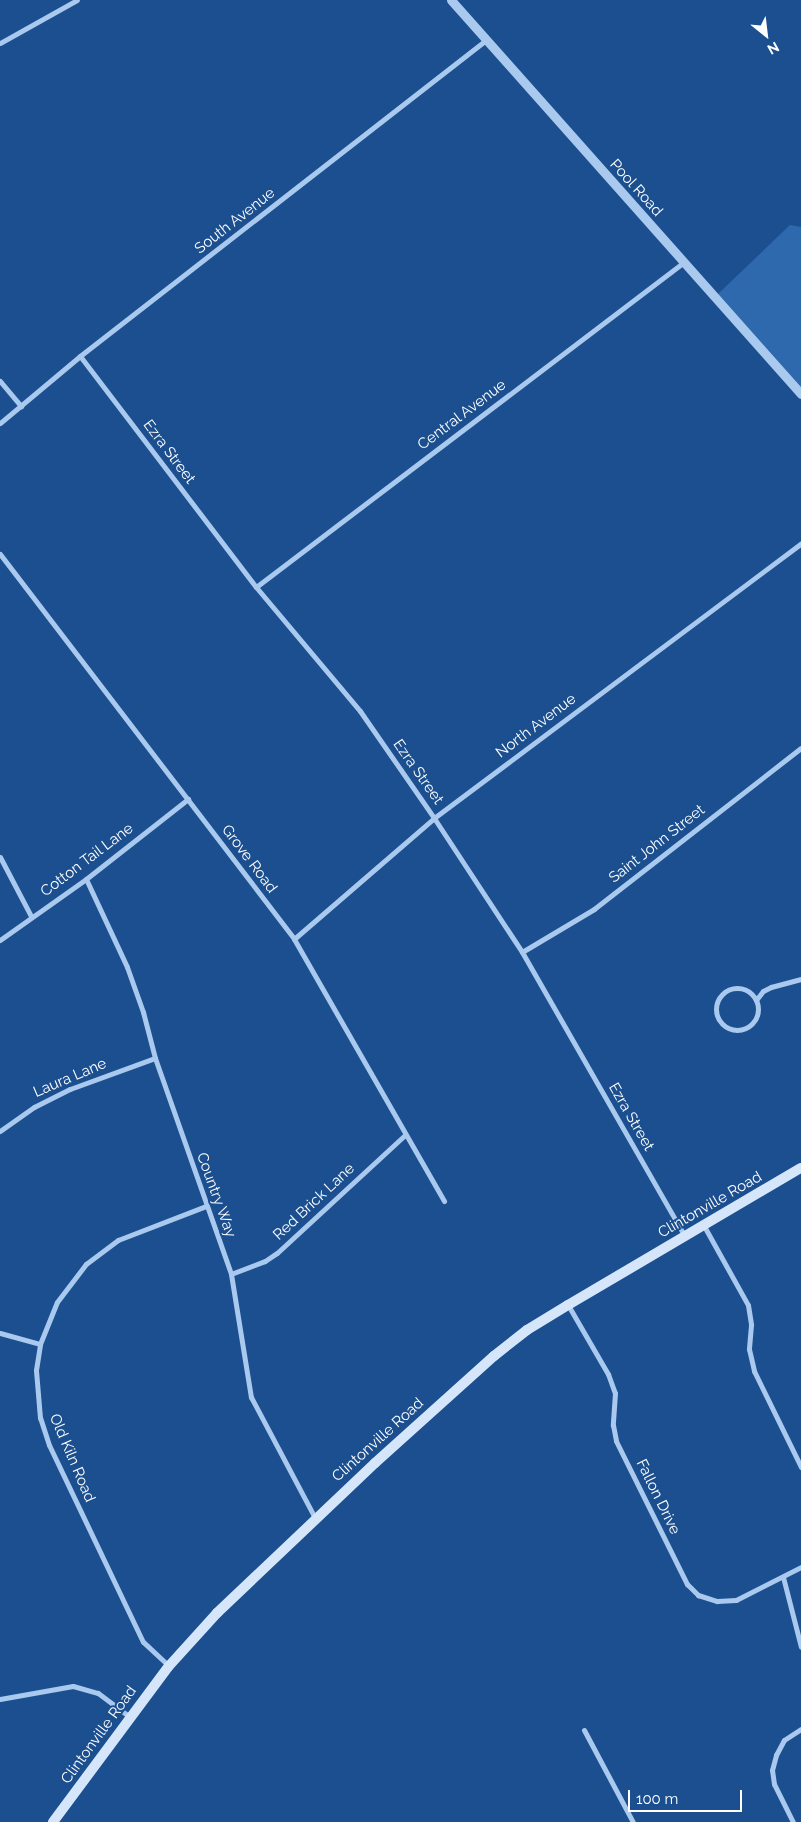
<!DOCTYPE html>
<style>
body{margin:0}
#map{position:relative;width:801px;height:1822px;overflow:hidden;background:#1b4f8f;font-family:Raleway,sans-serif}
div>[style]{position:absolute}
.green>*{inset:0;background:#2e69ad}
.minor>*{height:5px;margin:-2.5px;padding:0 2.5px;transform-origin:2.5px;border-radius:2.5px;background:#a9c9ee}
.minor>.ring{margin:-2.5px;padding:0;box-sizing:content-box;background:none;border:5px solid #a9c9ee;border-radius:50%}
.tertiary>*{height:9px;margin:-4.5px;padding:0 4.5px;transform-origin:4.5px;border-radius:4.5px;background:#a9c9ee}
.secondary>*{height:10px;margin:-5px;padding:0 5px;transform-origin:5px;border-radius:5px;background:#d6e6fa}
span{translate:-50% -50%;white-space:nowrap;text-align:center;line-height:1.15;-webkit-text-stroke:4px #1b4f8f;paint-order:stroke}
.street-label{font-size:15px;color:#fff}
.north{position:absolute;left:741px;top:10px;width:50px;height:50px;-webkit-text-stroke:4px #1b4f8f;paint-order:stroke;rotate:151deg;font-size:14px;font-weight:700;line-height:20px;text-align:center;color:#fff}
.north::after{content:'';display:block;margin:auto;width:18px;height:22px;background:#fff;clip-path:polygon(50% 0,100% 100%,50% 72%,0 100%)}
.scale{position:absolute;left:628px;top:1790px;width:114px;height:22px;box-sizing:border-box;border:2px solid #fff;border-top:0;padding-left:6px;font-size:15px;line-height:18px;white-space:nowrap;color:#fff;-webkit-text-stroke:4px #1b4f8f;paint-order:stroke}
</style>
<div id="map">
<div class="green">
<i style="clip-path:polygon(790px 225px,801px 227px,801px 387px,718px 294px)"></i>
</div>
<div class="minor">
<i style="left:0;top:43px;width:88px;rotate:-29.2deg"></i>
<i style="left:80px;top:356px;width:290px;rotate:52.7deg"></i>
<i style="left:256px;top:587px;width:162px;rotate:50deg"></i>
<i style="left:360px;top:711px;width:130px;rotate:55.3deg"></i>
<i style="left:434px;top:818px;width:160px;rotate:56.7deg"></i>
<i style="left:522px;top:952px;width:328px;rotate:60.2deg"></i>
<i style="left:0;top:381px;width:33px;rotate:50deg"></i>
<i style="left:0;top:423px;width:104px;rotate:-39.9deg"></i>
<i style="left:80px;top:356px;width:514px;rotate:-37.89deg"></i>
<i style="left:0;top:554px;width:484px;rotate:52.6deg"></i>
<i style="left:294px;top:939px;width:302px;rotate:60.2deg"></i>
<i style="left:256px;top:587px;width:537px;rotate:-37.21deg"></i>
<i style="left:0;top:857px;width:67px;rotate:62.3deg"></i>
<i style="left:86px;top:879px;width:97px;rotate:65deg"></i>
<i style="left:127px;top:967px;width:48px;rotate:70.4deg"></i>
<i style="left:143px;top:1012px;width:48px;rotate:75.4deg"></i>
<i style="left:155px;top:1058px;width:229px;rotate:70.6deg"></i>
<i style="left:231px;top:1274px;width:125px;rotate:80.8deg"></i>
<i style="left:251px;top:1397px;width:137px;rotate:62.1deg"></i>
<i style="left:294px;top:939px;width:185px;rotate:-40.8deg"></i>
<i style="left:434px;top:818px;width:459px;rotate:-36.8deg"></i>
<i style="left:0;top:940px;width:105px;rotate:-35.3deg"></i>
<i style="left:86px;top:879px;width:130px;rotate:-38.1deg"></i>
<i style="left:522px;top:952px;width:84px;rotate:-30.8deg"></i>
<i style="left:594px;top:909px;width:262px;rotate:-37.9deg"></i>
<i class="ring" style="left:716px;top:988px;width:37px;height:37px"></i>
<i style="left:756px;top:1000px;width:11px;rotate:-52deg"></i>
<i style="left:763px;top:991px;width:9px;rotate:-27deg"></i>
<i style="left:771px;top:987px;width:31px;rotate:-15deg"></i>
<i style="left:0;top:1131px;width:42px;rotate:-35.2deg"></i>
<i style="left:34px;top:1107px;width:40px;rotate:-26.6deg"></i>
<i style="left:70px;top:1089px;width:90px;rotate:-20deg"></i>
<i style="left:704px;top:1226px;width:90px;rotate:60.9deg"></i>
<i style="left:748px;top:1305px;width:20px;rotate:81deg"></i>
<i style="left:751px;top:1325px;width:24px;rotate:95deg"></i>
<i style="left:749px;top:1349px;width:23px;rotate:77deg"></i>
<i style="left:754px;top:1371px;width:107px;rotate:63.9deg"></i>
<i style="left:231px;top:1274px;width:36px;rotate:-21deg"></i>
<i style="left:265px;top:1261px;width:14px;rotate:-34deg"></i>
<i style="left:277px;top:1253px;width:174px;rotate:-42.7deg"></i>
<i style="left:568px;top:1305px;width:80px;rotate:59.9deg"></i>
<i style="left:608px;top:1374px;width:20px;rotate:70deg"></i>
<i style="left:615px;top:1393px;width:32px;rotate:94deg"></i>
<i style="left:613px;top:1425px;width:16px;rotate:79deg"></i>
<i style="left:616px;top:1441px;width:160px;rotate:63.6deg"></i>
<i style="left:687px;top:1584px;width:16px;rotate:45deg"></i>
<i style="left:698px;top:1595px;width:20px;rotate:18deg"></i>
<i style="left:717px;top:1601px;width:19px;rotate:-3deg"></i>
<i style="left:736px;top:1600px;width:73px;rotate:-26.9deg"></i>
<i style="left:0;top:1333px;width:41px;rotate:15.4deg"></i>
<i style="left:783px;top:1577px;width:72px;rotate:75.6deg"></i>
<i style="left:169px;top:1666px;width:35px;rotate:-137deg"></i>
<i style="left:143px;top:1642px;width:218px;rotate:-115.5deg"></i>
<i style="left:49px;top:1445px;width:28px;rotate:-108deg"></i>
<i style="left:40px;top:1418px;width:48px;rotate:-94.8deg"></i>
<i style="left:36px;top:1370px;width:26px;rotate:-81deg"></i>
<i style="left:40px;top:1344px;width:45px;rotate:-68deg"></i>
<i style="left:57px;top:1302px;width:48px;rotate:-52.7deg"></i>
<i style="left:86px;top:1264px;width:40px;rotate:-37deg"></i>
<i style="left:118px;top:1240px;width:94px;rotate:-21.1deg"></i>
<i style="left:0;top:1699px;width:74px;rotate:-10.1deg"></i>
<i style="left:73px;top:1686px;width:26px;rotate:16deg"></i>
<i style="left:98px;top:1693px;width:40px;rotate:37deg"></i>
<i style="left:584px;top:1730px;width:104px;rotate:62deg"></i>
<i style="left:793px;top:1822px;width:42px;rotate:-116.6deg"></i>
<i style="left:774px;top:1784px;width:14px;rotate:-98deg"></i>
<i style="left:772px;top:1770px;width:16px;rotate:-75deg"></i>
<i style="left:776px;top:1755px;width:17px;rotate:-62deg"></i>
<i style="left:784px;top:1740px;width:20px;rotate:-33deg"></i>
</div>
<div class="tertiary">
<i style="left:451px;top:0;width:527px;rotate:48.38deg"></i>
</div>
<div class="secondary">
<i style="left:53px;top:1822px;width:194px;rotate:-53.4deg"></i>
<i style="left:169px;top:1666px;width:72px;rotate:-47.8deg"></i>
<i style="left:217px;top:1613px;width:218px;rotate:-43.5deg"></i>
<i style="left:375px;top:1463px;width:160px;rotate:-42deg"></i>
<i style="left:494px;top:1356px;width:42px;rotate:-38.2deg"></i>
<i style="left:527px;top:1330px;width:48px;rotate:-31.4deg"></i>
<i style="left:568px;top:1305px;width:270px;rotate:-30.5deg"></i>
</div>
<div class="street-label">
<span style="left:636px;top:188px;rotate:48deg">Pool Road</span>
<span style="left:235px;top:221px;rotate:-38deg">South Avenue</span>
<span style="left:462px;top:415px;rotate:-37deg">Central Avenue</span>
<span style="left:169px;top:452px;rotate:53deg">Ezra Street</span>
<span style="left:536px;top:726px;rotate:-37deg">North Avenue</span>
<span style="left:418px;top:772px;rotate:55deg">Ezra Street</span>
<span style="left:657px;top:844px;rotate:-38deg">Saint John Street</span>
<span style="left:249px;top:859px;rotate:53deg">Grove Road</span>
<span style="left:87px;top:860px;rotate:-37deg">Cotton Tail Lane</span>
<span style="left:70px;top:1078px;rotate:-23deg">Laura Lane</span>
<span style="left:631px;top:1117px;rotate:60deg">Ezra Street</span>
<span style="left:216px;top:1195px;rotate:70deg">Country Way</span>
<span style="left:314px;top:1202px;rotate:-43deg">Red Brick Lane</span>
<span style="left:710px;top:1205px;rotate:-30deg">Clintonville Road</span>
<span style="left:378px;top:1440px;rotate:-42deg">Clintonville Road</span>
<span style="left:72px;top:1458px;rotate:67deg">Old Kiln Road</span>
<span style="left:658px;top:1497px;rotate:64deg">Fallon Drive</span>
<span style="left:99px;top:1735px;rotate:-54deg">Clintonville Road</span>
</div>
<div class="north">N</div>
<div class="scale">100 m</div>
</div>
